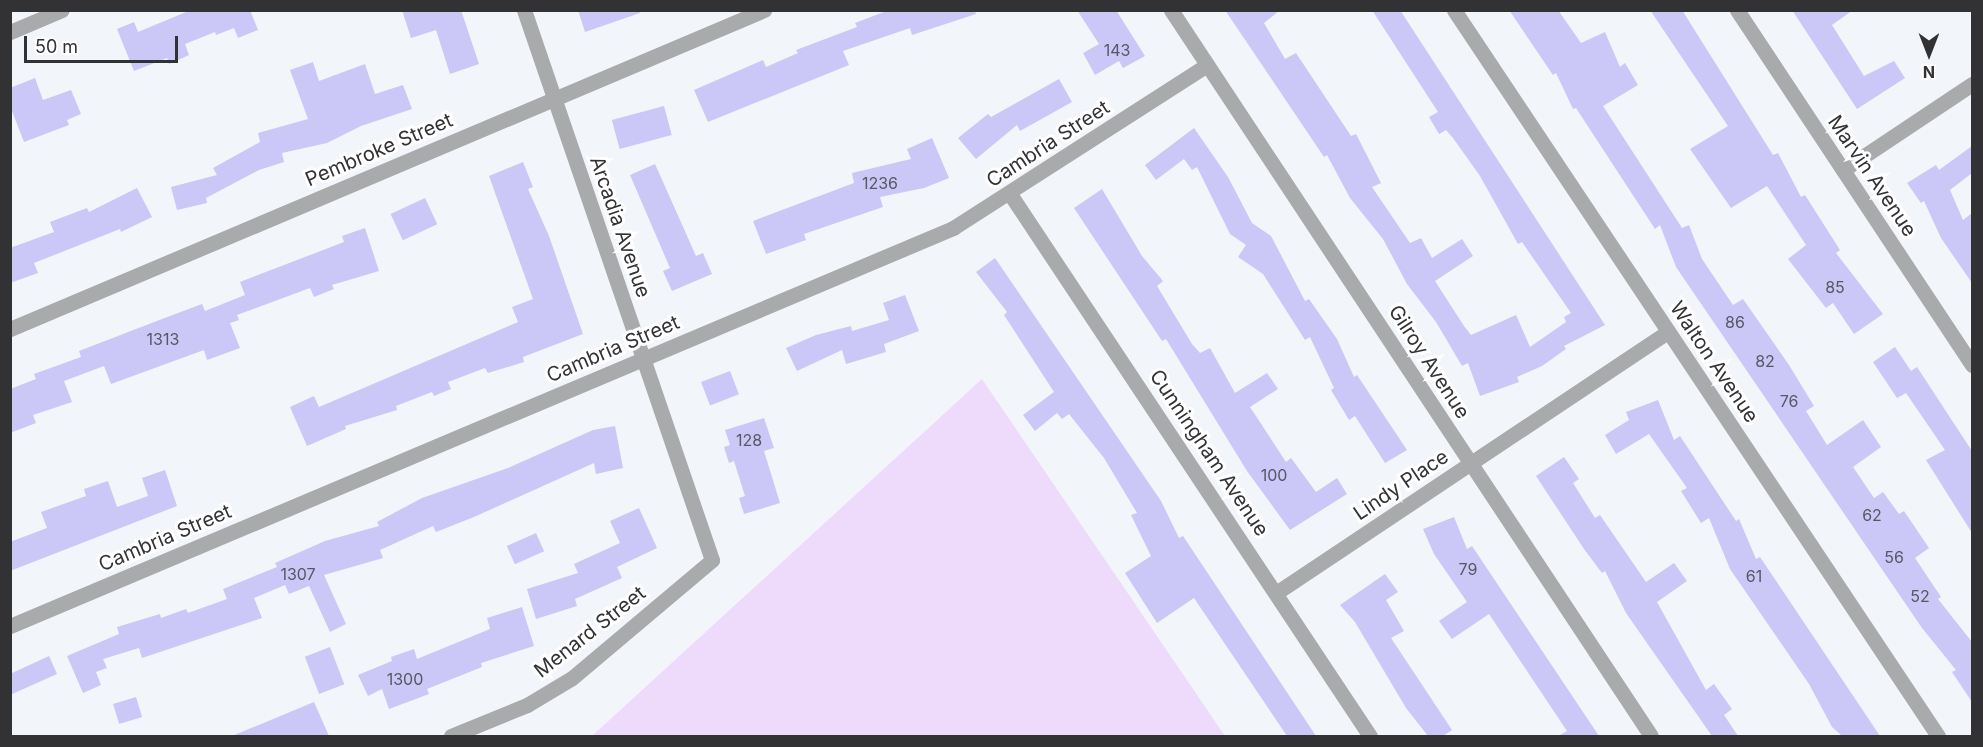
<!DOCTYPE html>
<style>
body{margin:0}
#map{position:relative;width:1983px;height:747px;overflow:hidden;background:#f2f5fa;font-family:Inter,sans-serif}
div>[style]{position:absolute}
.green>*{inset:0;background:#eedbfb}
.building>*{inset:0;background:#cbc7f6;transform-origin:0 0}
.street>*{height:15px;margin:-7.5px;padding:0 7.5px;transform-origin:7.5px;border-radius:7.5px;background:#a8aaac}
span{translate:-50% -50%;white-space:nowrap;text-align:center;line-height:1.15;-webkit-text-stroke:6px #fff;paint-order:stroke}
.number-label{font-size:16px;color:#585765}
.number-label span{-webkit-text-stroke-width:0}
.street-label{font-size:20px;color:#323235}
.frame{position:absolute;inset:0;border:12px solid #323235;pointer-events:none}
.north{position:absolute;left:1899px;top:24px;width:60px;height:60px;-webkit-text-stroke:4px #fff;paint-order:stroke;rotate:180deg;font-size:16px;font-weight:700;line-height:24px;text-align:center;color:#323235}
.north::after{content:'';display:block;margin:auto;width:21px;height:27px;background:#323235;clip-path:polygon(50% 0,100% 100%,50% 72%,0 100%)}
.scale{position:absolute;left:24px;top:36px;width:154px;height:27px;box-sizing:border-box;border:3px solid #323235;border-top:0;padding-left:8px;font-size:18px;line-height:21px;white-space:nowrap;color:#323235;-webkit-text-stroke:4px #fff;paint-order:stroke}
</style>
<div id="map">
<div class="green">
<i style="clip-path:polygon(982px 379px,1225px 736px,592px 736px)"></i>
</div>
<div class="building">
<i style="clip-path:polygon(191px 10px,250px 10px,258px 30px,238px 38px,234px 28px,216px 35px,215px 32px,185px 44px,189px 55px,169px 64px,167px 58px,134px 71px,117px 29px,134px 22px,138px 32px)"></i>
<i style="clip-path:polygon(402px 10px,461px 10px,479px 64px,450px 74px,436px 30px,411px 38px)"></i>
<i style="clip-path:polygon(578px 10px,639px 10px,640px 13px,585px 32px)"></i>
<i style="clip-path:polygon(889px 10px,975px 10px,976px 14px,912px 35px,910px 28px,843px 51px,849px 65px,708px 122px,694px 90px,763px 60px,766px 67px,798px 53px,796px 50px,857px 27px,855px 23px)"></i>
<i style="clip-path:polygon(1077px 10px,1116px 10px,1145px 56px,1123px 68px,1119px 61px,1095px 75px,1083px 53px,1099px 44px)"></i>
<i style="clip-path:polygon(1225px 10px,1280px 10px,1264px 23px,1285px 59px,1296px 53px,1351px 136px,1356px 134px,1381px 183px,1372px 187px,1410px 243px,1421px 238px,1432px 258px,1462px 239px,1473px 256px,1435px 281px,1464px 326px,1471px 335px,1516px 315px,1530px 347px,1566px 322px,1564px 317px,1571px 313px,1522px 242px,1518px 244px,1480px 176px,1453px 138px,1446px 130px,1439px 134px,1429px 117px,1438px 112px,1372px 10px,1400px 10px,1605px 325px,1564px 346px,1566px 349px,1542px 366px,1517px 377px,1519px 382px,1480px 396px,1468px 363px,1462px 366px,1436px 322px,1407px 284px,1383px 239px,1350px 198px,1327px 155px,1324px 157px)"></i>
<i style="clip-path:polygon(1509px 10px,1558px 10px,1581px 43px,1605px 32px,1620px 67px,1625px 63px,1638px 85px,1603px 106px,1682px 228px,1689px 225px,1702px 259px,1733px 305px,1743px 299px,1789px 365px,1814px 406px,1806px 411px,1827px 445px,1863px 420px,1881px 447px,1853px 467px,1874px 498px,1883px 492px,1899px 514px,1904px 511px,1929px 548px,1915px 558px,1941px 597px,1938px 599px,1972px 642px,1972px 702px,1952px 672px,1956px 670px,1922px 628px,1676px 267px,1660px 225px,1655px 229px,1576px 108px,1573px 109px,1556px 73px,1553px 75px)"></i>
<i style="clip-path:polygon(1650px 10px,1682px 10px,1773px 155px,1778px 153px,1801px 197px,1805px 195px,1840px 250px,1836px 253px,1883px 314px,1854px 334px,1833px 303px,1826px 308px,1788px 259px,1806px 245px,1767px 186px,1731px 208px,1690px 149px,1728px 126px)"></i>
<i style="clip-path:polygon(1792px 10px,1853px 10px,1832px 25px,1864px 76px,1894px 61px,1905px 78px,1857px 109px)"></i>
<i style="clip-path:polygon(313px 62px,319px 81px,365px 64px,375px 94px,403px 85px,412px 109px,361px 126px,327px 143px,282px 153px,284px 162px,259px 170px,206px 198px,207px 203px,177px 210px,171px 187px,217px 175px,213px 168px,260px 142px,258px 133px,308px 119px,290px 70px)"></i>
<i style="clip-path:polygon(35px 78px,43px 100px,71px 90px,81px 114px,67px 120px,69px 125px,24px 142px,10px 106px,10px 88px)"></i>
<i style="clip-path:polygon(1059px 79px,1072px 102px,1020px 131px,1017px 125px,976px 159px,958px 138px,988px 114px,991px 117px)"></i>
<i style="left:664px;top:106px;width:30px;height:54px;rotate:75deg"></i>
<i style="clip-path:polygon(1194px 128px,1228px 177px,1252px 223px,1271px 236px,1305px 301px,1309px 299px,1337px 339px,1354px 377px,1357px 375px,1407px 450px,1385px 463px,1355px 416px,1349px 420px,1331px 390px,1334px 388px,1310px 337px,1305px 340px,1263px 274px,1238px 257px,1246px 245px,1230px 234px,1197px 167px,1192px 170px,1184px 159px,1156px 180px,1145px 165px)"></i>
<i style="clip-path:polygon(932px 138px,949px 178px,924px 188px,880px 197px,883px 207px,804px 234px,806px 240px,766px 254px,753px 221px,854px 183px,852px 173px,911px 159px,907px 149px)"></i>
<i style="clip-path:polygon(1972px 146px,1972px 173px,1950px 190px,1963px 220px,1972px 213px,1972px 283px,1941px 238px,1924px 201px,1921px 203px,1907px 183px,1936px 165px,1939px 170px)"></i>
<i style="clip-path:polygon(523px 162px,533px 187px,528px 189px,549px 236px,583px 334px,523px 357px,524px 362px,488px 373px,485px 368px,448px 382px,451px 389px,434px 396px,432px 392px,396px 406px,397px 410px,345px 426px,346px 429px,307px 446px,290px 407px,314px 396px,319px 407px,518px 322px,512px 307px,533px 299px,489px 176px)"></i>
<i style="clip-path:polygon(655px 164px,696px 256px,703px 253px,712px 274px,672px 291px,663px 271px,670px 268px,630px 175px)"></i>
<i style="clip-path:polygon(137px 188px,152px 217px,121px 232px,120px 229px,34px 263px,38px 273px,10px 283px,10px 248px,54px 232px,50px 222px,87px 208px,89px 212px)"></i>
<i style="clip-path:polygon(1102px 189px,1142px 256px,1163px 281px,1157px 286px,1192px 344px,1200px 353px,1210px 348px,1235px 393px,1267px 373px,1278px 389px,1250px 407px,1286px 462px,1291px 458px,1316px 492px,1337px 478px,1347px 494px,1290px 530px,1247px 471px,1166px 339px,1162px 341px,1074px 208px)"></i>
<i style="left:425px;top:198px;width:29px;height:38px;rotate:65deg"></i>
<i style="clip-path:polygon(365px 228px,379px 271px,332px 285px,334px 289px,314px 297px,310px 288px,237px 315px,239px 320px,230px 323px,240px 348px,207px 360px,204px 350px,111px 384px,104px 366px,64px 381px,72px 402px,33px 415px,36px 423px,10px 433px,10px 389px,36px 379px,34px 374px,81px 357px,79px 351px,162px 319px,202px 304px,205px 311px,245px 295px,240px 282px,344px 242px,342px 236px)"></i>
<i style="clip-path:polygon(995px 258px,1161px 501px,1179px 538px,1183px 536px,1316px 736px,1287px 736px,1194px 598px,1157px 623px,1125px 573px,1151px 556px,1131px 515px,1137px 513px,1104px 458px,1069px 414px,1062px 419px,1057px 413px,1035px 431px,1023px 415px,1054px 392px,1004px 315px,1007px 312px,976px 272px)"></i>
<i style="clip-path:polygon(905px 295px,919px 331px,884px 344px,886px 352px,846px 364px,842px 350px,797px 371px,786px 348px,816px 335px,851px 326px,852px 331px,889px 320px,883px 303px)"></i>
<i style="clip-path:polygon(1895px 347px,1911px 371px,1917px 367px,1972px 451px,1972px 533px,1926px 460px,1945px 450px,1906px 393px,1897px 398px,1873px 362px)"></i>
<i style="left:730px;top:371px;width:25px;height:31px;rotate:69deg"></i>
<i style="clip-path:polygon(1658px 400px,1674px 440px,1680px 436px,1736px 521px,1739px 519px,1756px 559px,1760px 557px,1880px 736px,1842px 736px,1832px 727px,1809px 684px,1730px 569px,1709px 518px,1701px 523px,1681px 491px,1687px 488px,1649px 434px,1616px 454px,1605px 435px,1629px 420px,1626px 412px)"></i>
<i style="clip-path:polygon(764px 418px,774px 448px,764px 451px,780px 503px,744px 514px,739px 498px,745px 496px,734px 461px,729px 463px,724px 447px,730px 445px,725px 430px)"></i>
<i style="clip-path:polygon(615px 426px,623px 468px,596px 474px,594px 463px,474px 517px,436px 532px,433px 526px,380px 550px,383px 558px,324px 575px,346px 624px,330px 632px,309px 586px,289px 594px,285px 585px,254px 598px,262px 618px,142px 658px,139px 648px,103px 659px,107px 668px,96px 672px,101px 685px,83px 693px,67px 656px,119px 634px,117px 627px,160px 614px,161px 618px,186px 609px,188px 613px,227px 599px,223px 589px,277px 567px,275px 563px,325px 541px,379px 526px,377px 522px,422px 498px,508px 468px,593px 430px)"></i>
<i style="clip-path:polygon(1564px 457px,1579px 479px,1573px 483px,1595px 518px,1600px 515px,1646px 582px,1674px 563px,1687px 581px,1657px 602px,1706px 690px,1714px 684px,1732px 709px,1724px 715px,1738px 736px,1712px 736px,1626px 613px,1605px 571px,1602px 573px,1584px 549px,1536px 476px)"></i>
<i style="clip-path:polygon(165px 470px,177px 506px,10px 571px,10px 542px,47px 528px,41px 512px,86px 496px,84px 489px,108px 481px,117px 507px,148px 496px,142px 478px)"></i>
<i style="clip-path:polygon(639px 508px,657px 548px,617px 567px,622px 578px,575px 599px,577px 606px,536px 619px,527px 589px,578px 573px,574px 564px,620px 543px,610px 521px)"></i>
<i style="clip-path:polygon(1454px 517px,1467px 549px,1472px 546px,1599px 736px,1558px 736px,1567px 731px,1489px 614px,1452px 639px,1439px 621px,1467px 602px,1434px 554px,1423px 529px)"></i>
<i style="left:536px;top:533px;width:20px;height:32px;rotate:66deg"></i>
<i style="clip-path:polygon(1385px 574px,1398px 592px,1386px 600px,1404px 631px,1391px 638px,1452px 730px,1443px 736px,1428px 736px,1406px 708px,1355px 622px,1340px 605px)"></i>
<i style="clip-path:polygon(522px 607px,534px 646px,481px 663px,482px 667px,427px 689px,429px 694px,389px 709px,382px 689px,368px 696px,358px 675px,392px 661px,391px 657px,414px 649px,417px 659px,490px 629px,487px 618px)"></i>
<i style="left:330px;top:647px;width:40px;height:27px;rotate:69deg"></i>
<i style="clip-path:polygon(49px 656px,57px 674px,10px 695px,10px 674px)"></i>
<i style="left:136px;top:697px;width:21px;height:24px;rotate:73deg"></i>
<i style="clip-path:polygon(314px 702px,329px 736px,232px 736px)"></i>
</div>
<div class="street">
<i style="left:1171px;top:10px;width:870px;rotate:56.53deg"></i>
<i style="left:1454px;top:10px;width:873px;rotate:56.31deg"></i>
<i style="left:1737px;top:10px;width:426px;rotate:56.5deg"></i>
<i style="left:10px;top:32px;width:56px;rotate:-22.9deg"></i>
<i style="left:1843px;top:170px;width:155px;rotate:-33.7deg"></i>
<i style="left:1010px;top:194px;width:651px;rotate:56.41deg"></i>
<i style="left:10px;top:329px;width:819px;rotate:-22.93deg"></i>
<i style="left:1276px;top:593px;width:471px;rotate:-33.7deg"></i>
<i style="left:10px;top:626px;width:1024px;rotate:-22.88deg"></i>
<i style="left:953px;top:228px;width:302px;rotate:-32.7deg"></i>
<i style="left:451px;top:736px;width:82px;rotate:-22.2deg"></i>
<i style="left:527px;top:705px;width:52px;rotate:-31deg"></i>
<i style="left:572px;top:678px;width:183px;rotate:-40.1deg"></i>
<i style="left:712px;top:560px;width:581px;rotate:-108.87deg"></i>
</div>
<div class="number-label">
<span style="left:1117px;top:50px">143</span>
<span style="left:880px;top:183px">1236</span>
<span style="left:1835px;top:287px">85</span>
<span style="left:1735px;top:322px">86</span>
<span style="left:163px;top:339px">1313</span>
<span style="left:1765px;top:361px">82</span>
<span style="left:1789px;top:401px">76</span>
<span style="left:749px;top:440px">128</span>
<span style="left:1274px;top:475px">100</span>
<span style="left:1872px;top:515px">62</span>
<span style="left:1894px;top:557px">56</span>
<span style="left:1468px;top:569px">79</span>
<span style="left:298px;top:574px">1307</span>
<span style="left:1754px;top:576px">61</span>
<span style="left:1920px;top:596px">52</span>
<span style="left:405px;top:679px">1300</span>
</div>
<div class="street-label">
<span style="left:1048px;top:144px;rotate:-33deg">Cambria Street</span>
<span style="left:379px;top:150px;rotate:-23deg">Pembroke Street</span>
<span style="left:1872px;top:176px;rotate:56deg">Marvin Avenue</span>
<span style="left:620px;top:227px;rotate:71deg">Arcadia Avenue</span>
<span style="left:613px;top:349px;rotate:-23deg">Cambria Street</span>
<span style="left:1429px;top:362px;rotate:57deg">Gilroy Avenue</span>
<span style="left:1714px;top:362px;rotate:56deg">Walton Avenue</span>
<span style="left:1209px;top:453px;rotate:56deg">Cunningham Avenue</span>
<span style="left:1401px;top:485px;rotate:-34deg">Lindy Place</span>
<span style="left:165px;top:538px;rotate:-23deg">Cambria Street</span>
<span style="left:590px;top:632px;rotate:-38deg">Menard Street</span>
</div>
<div class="frame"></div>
<div class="north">N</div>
<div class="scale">50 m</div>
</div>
